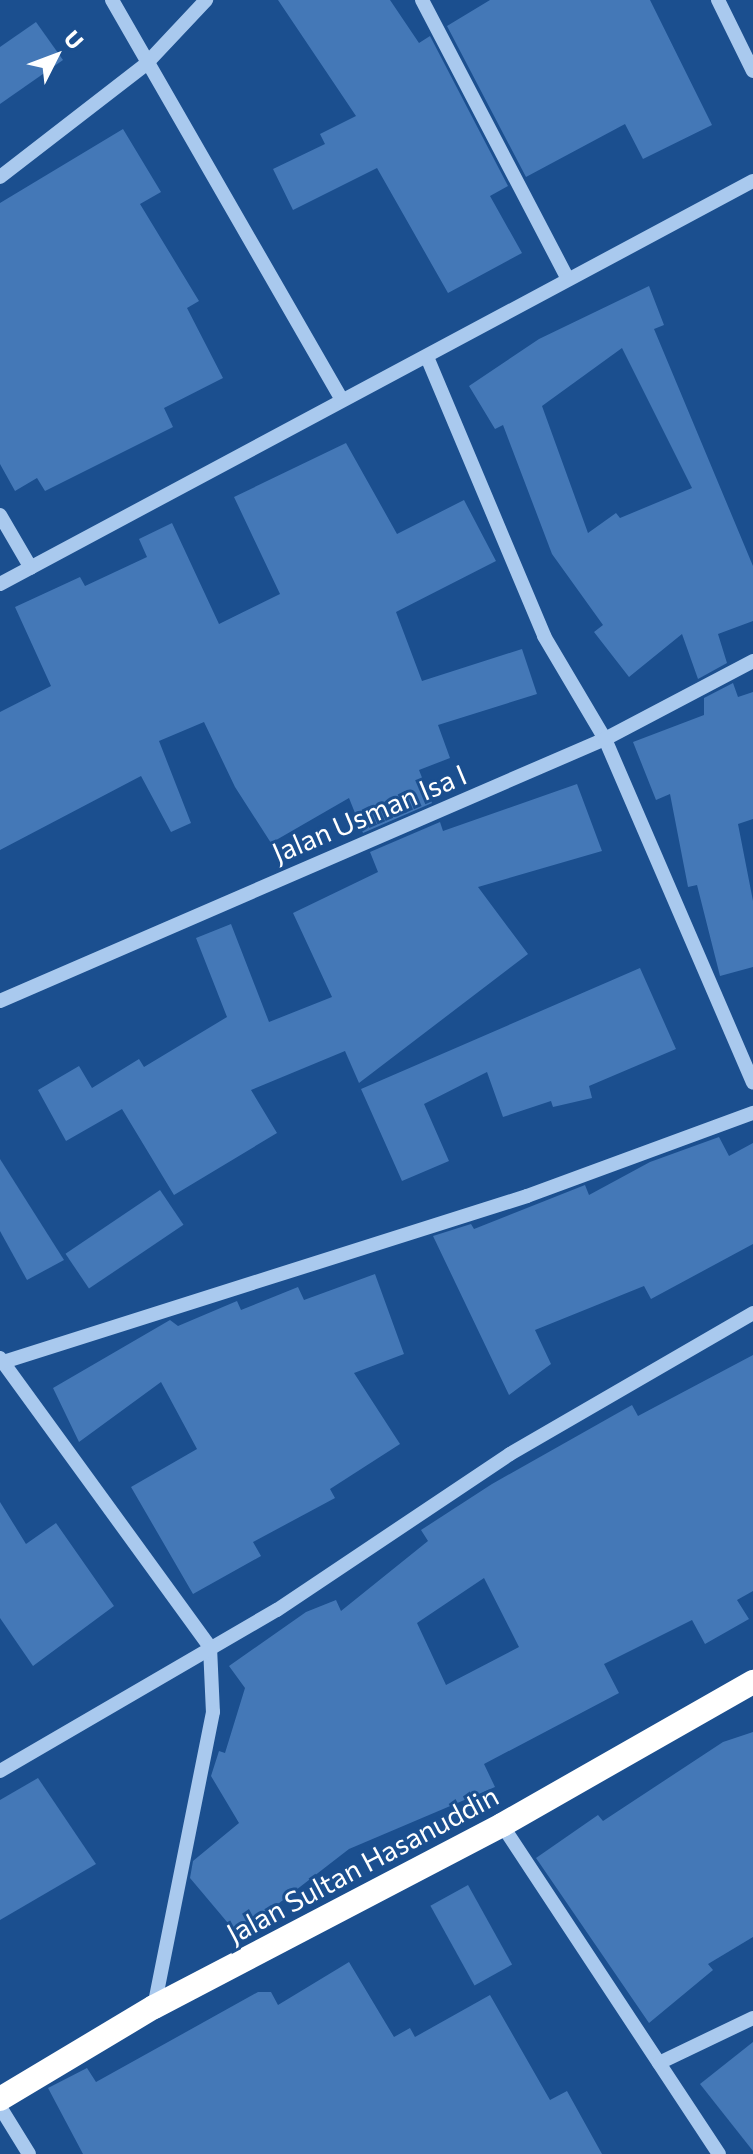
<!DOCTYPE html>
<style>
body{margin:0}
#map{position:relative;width:753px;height:2154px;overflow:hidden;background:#1b4f8f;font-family:Commissioner,sans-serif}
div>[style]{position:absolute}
.building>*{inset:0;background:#4478b7;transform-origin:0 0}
.minor>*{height:14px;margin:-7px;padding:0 7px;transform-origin:7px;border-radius:7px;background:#a9c9ee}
.highway>*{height:24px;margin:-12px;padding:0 12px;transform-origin:12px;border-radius:12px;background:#fff}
span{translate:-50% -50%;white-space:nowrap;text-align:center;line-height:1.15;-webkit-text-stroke:6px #1b4f8f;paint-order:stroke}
.street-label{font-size:28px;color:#fff}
.north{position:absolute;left:16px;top:16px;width:80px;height:80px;-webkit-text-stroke:6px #1b4f8f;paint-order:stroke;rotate:48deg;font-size:22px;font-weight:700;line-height:32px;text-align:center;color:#fff}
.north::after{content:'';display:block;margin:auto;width:28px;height:36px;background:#fff;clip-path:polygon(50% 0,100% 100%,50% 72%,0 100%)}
</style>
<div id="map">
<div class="building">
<i style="clip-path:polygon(278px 0,390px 0,419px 43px,430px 36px,508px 186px,490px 196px,522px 253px,448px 293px,377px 168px,293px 210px,273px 169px,325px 144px,320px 134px,356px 116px)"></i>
<i style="clip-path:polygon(490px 0,650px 0,712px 125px,643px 159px,625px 124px,526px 177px,447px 26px)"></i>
<i style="clip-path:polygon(36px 22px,63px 60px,0 104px,0 47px)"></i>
<i style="clip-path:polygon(123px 129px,161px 192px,140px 204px,199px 301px,187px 308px,223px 378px,164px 408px,173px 427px,45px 491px,37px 478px,15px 491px,0 464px,0 203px)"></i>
<i style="clip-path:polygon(evenodd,649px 286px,664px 325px,654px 329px,753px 566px,753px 621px,718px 634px,727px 663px,698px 679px,682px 634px,629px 677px,594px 632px,603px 625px,552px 554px,503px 425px,495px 429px,469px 386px,539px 339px,649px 286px,622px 348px,692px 488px,620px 518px,616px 513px,588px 533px,542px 406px,622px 348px)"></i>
<i style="clip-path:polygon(346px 443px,397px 534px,464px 500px,496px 561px,396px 612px,422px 681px,522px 649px,537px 694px,438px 725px,450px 758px,419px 770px,432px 803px,363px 833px,349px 798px,271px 843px,235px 787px,204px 722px,159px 741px,191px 823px,171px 832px,141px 776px,0 850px,0 712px,51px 686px,15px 607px,80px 577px,85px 586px,147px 557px,139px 539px,172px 523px,219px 624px,280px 594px,234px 497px)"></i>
<i style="clip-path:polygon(733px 683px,738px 697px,753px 692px,753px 819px,738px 824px,753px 901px,753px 967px,720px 976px,697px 885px,688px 887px,670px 794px,656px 800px,633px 742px,704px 715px,704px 698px)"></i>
<i style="clip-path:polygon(577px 784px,602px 851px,478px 887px,528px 954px,359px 1083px,345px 1051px,251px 1090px,277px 1133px,174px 1195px,122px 1109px,66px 1141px,38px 1090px,79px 1066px,92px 1088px,139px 1059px,144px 1067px,227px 1017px,196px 938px,231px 924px,269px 1022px,332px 997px,293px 913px,378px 872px,370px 852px,440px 822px,443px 831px)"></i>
<i style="clip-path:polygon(640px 968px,676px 1049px,589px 1086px,592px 1098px,553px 1107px,551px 1101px,503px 1117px,487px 1072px,424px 1104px,449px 1161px,402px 1181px,361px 1089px)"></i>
<i style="clip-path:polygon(719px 1137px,729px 1156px,753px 1143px,753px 1244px,651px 1299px,644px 1286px,535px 1330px,551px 1364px,509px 1395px,433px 1236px,471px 1224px,474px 1229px,585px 1185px,589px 1195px,650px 1162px)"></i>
<i style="clip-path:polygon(0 1159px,64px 1260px,27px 1280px,0 1231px)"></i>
<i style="left:160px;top:1190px;width:42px;height:114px;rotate:56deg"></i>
<i style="clip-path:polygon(375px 1274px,404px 1354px,354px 1373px,400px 1444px,330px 1489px,335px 1498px,253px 1542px,261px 1556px,193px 1594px,131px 1487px,197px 1449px,161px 1382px,79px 1442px,53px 1388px,170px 1320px,178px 1326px,237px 1301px,241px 1310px,298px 1287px,304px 1300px)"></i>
<i style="clip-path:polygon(evenodd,753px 1355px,753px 1591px,737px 1600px,749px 1619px,705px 1644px,692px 1620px,604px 1664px,619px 1693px,484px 1764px,495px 1787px,349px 1849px,238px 1935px,190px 1878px,193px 1861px,239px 1823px,211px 1776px,219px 1751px,225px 1753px,245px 1688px,229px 1666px,306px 1612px,336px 1600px,341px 1611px,428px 1541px,421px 1530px,492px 1484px,632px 1405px,638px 1416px,753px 1355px,484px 1578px,519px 1647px,446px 1685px,417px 1623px,484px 1578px)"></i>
<i style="clip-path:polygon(0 1502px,26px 1544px,56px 1523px,114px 1606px,33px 1666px,0 1618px)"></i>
<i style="clip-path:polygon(753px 1732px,753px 1937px,708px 1964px,713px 1970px,649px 2023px,536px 1858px,598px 1815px,603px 1821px,723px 1742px)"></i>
<i style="clip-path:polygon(38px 1778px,96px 1864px,0 1920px,0 1800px)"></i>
<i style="left:468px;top:1885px;width:91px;height:43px;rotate:61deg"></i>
<i style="clip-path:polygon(349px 1962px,394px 2037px,410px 2028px,415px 2037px,490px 1995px,550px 2100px,567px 2091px,602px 2154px,83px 2154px,48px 2088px,87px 2068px,96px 2082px,258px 1992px,271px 1992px,278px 2005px)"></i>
<i style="clip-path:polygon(753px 2042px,753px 2151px,700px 2084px)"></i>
</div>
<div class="minor">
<i style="left:112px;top:0;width:460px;rotate:60.1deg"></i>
<i style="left:422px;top:0;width:315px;rotate:62.4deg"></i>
<i style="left:718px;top:0;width:79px;rotate:63.8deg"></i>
<i style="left:0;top:177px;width:185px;rotate:-37.7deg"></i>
<i style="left:146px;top:64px;width:88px;rotate:-46.8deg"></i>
<i style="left:427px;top:357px;width:303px;rotate:67.2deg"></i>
<i style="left:544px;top:636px;width:120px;rotate:59.4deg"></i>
<i style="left:605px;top:739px;width:374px;rotate:66.7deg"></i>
<i style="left:0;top:515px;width:61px;rotate:59.7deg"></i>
<i style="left:0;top:584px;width:854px;rotate:-28.16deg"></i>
<i style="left:0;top:1001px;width:659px;rotate:-23.42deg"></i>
<i style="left:605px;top:739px;width:167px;rotate:-27.8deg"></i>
<i style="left:0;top:1358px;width:357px;rotate:54deg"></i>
<i style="left:210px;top:1647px;width:65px;rotate:87.4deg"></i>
<i style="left:213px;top:1712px;width:301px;rotate:101.3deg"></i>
<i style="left:0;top:1363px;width:553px;rotate:-17.58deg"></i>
<i style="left:527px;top:1196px;width:241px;rotate:-20.2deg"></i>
<i style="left:0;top:1771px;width:320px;rotate:-30.2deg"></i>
<i style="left:277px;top:1610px;width:280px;rotate:-33.8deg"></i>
<i style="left:510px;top:1454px;width:281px;rotate:-30.1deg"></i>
<i style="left:502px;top:1825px;width:394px;rotate:56.6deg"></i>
<i style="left:659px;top:2063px;width:104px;rotate:-25.6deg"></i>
<i style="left:0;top:2107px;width:55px;rotate:58.3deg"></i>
</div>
<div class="highway">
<i style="left:0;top:2099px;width:179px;rotate:-30.9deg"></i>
<i style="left:154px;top:2007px;width:393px;rotate:-27.6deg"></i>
<i style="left:502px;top:1825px;width:289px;rotate:-29.7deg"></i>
</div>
<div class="street-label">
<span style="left:369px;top:813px;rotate:-23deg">Jalan Usman Isa I</span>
<span style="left:362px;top:1864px;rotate:-28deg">Jalan Sultan Hasanuddin</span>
</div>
<div class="north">U</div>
</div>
